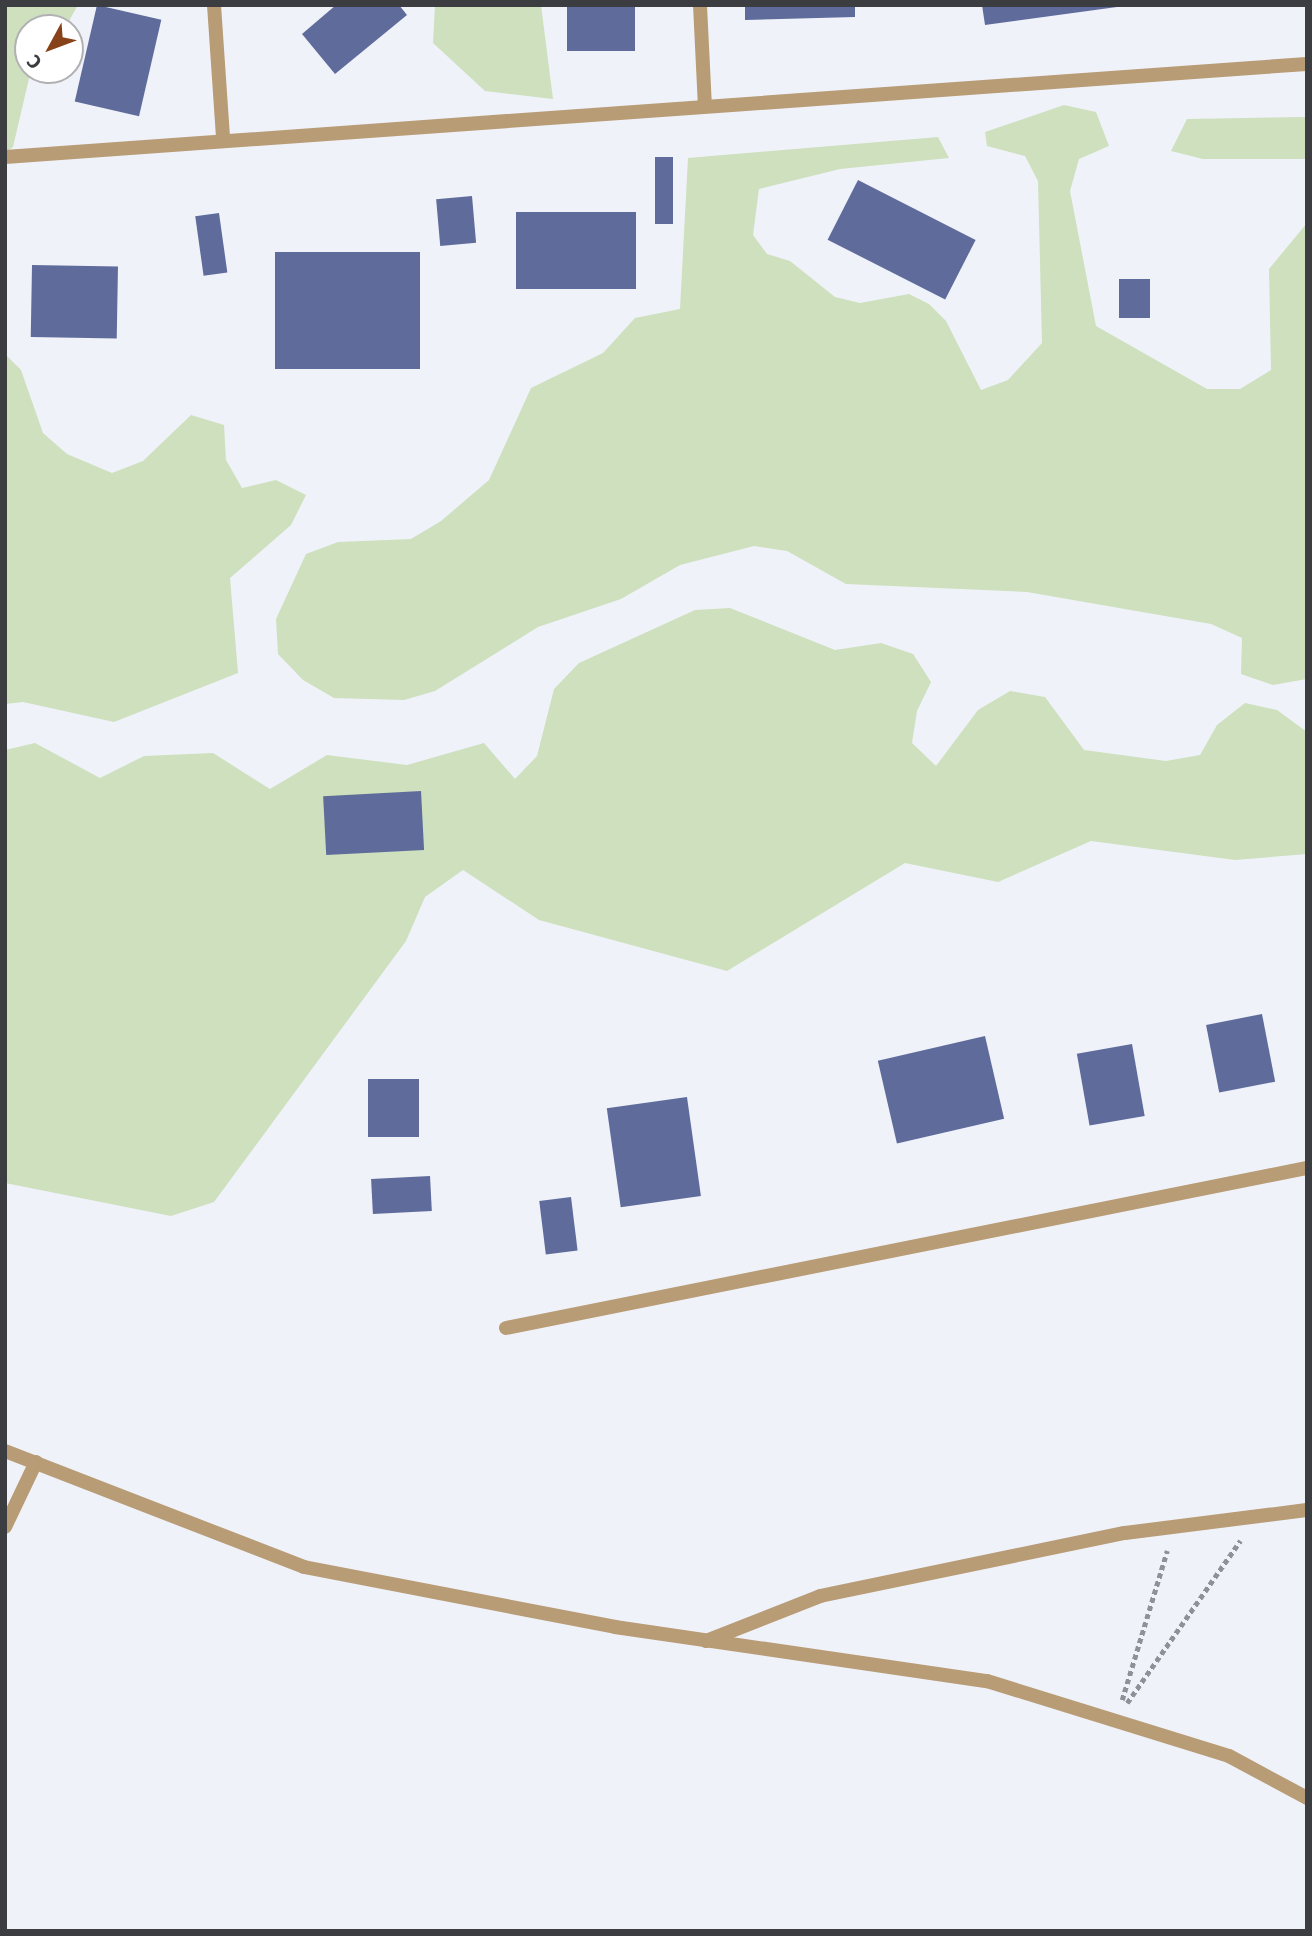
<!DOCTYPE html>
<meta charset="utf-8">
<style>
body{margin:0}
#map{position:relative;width:1312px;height:1936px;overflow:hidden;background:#f0f2fa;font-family:"Fira Sans",sans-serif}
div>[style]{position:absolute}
.green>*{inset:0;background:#cee0bd}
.building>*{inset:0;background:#5f6c9b;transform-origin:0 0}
.path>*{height:4.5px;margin-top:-2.25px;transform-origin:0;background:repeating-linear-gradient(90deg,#8f9196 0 5px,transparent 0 8.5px)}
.lane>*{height:14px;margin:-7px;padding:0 7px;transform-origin:7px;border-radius:7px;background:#b89c76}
.street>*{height:14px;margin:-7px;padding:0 7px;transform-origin:7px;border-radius:7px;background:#b89c76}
span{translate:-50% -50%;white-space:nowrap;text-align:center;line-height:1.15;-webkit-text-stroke:7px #fff;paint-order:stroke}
.frame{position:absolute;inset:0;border:7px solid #3c3d40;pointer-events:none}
.north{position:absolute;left:14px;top:14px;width:70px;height:70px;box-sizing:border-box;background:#fff;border:2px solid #b1b1b3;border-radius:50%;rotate:229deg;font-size:19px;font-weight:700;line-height:28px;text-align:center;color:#3c3d40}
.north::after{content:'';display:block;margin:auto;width:24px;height:32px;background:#874219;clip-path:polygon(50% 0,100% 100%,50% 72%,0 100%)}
</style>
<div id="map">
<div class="green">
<i style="clip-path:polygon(5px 5px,78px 5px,65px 28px,28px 28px,31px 70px,13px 147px,5px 153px)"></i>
<i style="clip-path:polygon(435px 5px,541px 5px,553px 99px,485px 91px,433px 43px)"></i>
<i style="clip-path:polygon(1064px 105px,1096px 112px,1109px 146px,1079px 159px,1070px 191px,1096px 326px,1207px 389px,1240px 389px,1271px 370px,1269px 269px,1307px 223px,1307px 679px,1273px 685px,1241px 674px,1242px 638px,1211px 624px,1027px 592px,846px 584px,787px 551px,754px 546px,680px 565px,621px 599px,538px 627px,435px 691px,404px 700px,334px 698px,303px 680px,278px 654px,276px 619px,306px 554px,338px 542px,411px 539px,441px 521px,489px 480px,531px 388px,603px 353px,635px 318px,680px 309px,688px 158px,938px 137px,949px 158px,840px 169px,759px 189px,753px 235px,767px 254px,790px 261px,835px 297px,860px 303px,909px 294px,929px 304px,946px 321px,981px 390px,1008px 380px,1042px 343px,1038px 181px,1025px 156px,987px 146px,985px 132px)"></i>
<i style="clip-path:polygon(1307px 117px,1307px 159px,1203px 159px,1171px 151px,1187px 119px)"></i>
<i style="clip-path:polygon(5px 354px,21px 370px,43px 433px,67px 454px,112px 473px,143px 461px,191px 415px,224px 425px,226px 460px,242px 488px,276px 480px,306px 495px,291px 525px,230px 578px,238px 673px,114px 722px,23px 702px,5px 704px)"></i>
<i style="clip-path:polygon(730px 608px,835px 650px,881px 643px,913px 654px,931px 682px,917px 711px,912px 743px,936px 766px,978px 710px,1010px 691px,1045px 697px,1084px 750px,1166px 761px,1200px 755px,1217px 725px,1245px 703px,1277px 710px,1307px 732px,1307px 854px,1235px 860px,1091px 841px,998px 882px,905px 863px,727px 971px,539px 920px,463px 870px,425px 897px,406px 941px,214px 1202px,171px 1216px,5px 1183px,5px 750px,35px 743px,100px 778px,144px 756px,213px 753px,270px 789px,327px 755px,407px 765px,484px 743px,515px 779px,537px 756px,554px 689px,579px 663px,695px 610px)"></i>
</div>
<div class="building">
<i style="left:97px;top:5px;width:66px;height:99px;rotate:13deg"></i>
<i style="clip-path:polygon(336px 5px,399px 5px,407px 15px,335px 74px,302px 34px)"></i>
<i style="left:567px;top:5px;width:68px;height:46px"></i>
<i style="clip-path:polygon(745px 5px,855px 5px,855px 17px,745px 20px)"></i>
<i style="clip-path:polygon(982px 5px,1117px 5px,1117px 7px,985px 25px)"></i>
<i style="left:655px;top:157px;width:18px;height:67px"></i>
<i style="left:858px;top:180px;width:132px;height:67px;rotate:27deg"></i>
<i style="left:472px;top:196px;width:47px;height:36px;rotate:85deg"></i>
<i style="left:516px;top:212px;width:120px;height:77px"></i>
<i style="left:219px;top:213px;width:60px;height:24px;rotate:82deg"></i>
<i style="left:275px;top:252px;width:145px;height:117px"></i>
<i style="left:32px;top:265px;width:86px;height:72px;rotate:1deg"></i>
<i style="left:1150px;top:279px;width:39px;height:31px;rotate:90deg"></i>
<i style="left:421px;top:791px;width:59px;height:98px;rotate:87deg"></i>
<i style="left:1262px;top:1014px;width:69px;height:57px;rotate:79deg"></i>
<i style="left:985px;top:1036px;width:85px;height:110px;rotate:77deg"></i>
<i style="left:1132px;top:1044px;width:73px;height:56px;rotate:80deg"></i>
<i style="left:368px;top:1079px;width:51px;height:58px"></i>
<i style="left:687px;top:1097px;width:100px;height:81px;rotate:82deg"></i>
<i style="left:430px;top:1176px;width:35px;height:59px;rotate:87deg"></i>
<i style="left:571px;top:1197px;width:54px;height:32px;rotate:83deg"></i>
</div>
<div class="path">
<i style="left:1122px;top:1700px;width:156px;rotate:-73.2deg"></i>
<i style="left:1127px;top:1703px;width:198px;rotate:-55.1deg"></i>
</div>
<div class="lane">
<i style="left:5px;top:1527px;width:72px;rotate:-64.5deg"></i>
<i style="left:706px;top:1641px;width:123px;rotate:-21.5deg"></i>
<i style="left:820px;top:1596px;width:311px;rotate:-11.7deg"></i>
<i style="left:1125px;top:1533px;width:183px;rotate:-7.2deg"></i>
</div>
<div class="street">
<i style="left:214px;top:5px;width:133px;rotate:86.1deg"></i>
<i style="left:700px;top:5px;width:101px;rotate:87.2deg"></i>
<i style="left:5px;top:157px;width:1305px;rotate:-4.09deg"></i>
<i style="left:506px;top:1328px;width:817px;rotate:-11.3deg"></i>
<i style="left:5px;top:1451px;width:321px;rotate:21.2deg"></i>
<i style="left:304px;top:1567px;width:317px;rotate:10.9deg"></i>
<i style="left:615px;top:1627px;width:376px;rotate:8.3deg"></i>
<i style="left:987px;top:1681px;width:253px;rotate:17.2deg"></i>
<i style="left:1229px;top:1756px;width:89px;rotate:28.3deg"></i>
</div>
<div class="frame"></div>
<div class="north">С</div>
</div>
